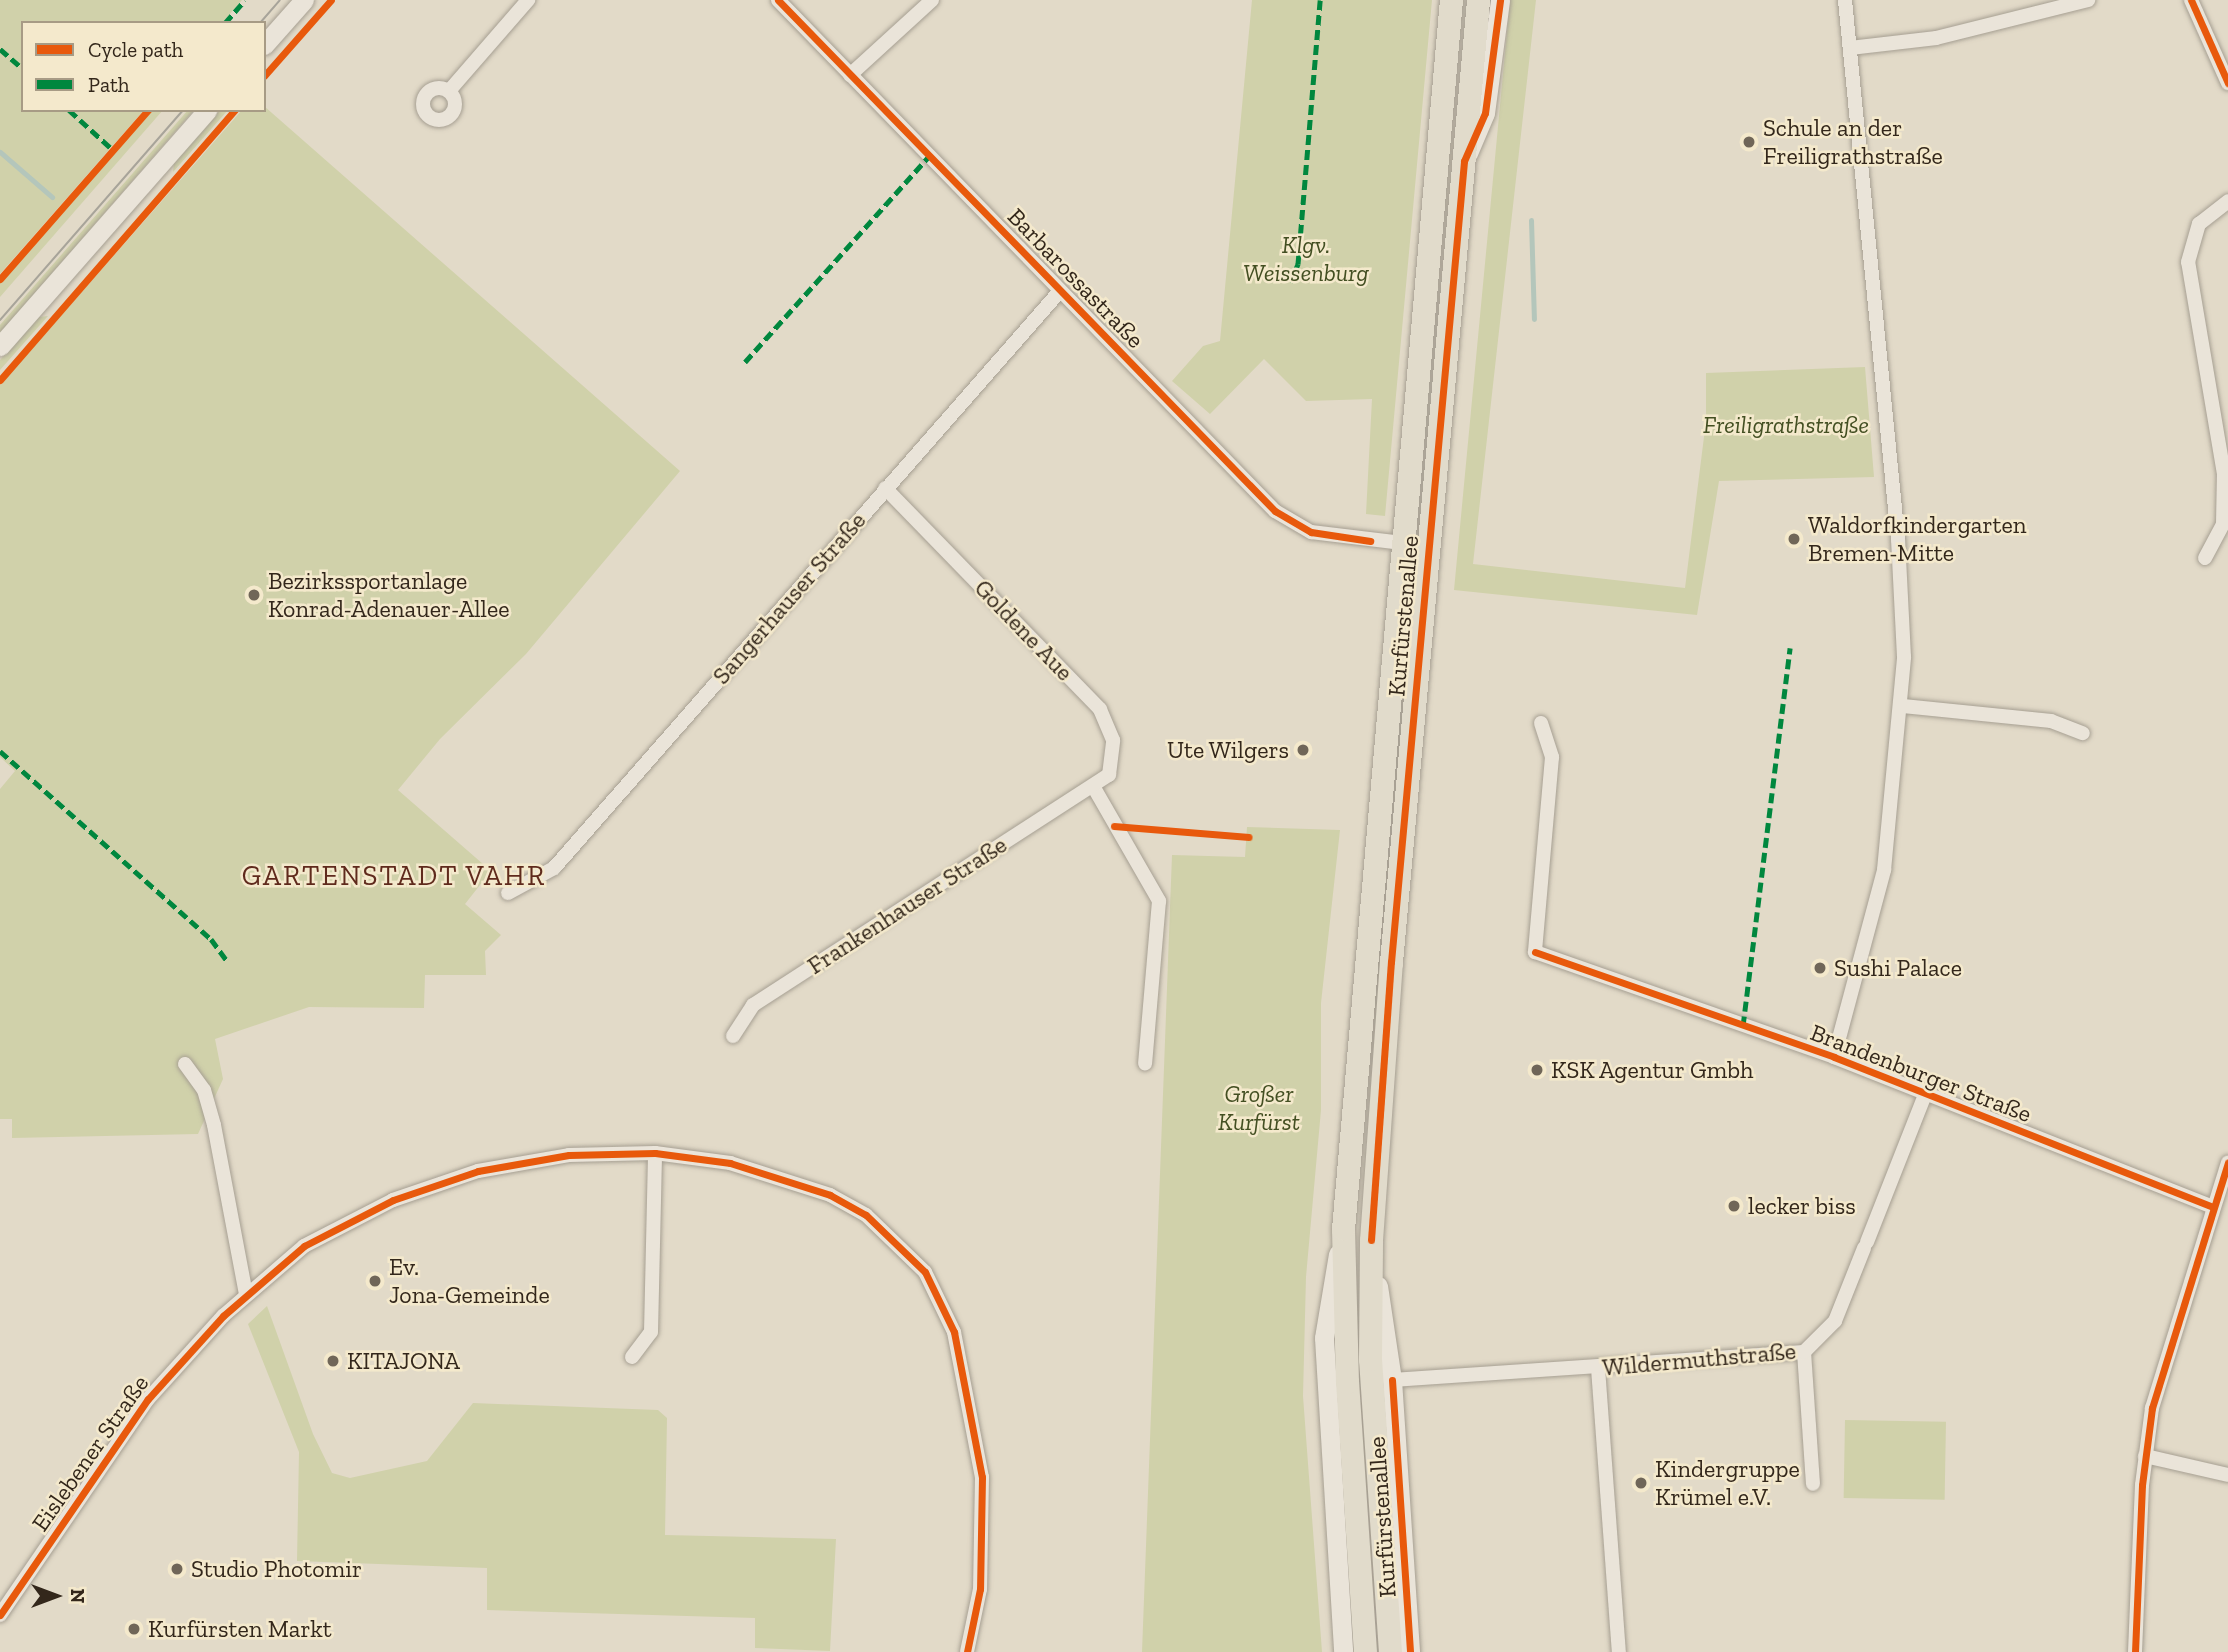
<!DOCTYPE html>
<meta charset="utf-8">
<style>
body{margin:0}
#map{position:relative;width:2228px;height:1652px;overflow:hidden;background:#e2dac8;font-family:"Zilla Slab",serif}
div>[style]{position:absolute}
.green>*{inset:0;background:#d0d1aa;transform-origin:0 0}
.stream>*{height:5px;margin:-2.5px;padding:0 2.5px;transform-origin:2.5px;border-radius:2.5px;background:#b4c6bb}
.roads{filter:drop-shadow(0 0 2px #a69f92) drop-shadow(0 0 2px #a69f92)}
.street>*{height:14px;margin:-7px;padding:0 7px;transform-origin:7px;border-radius:7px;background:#eae4d9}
.street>.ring{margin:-7px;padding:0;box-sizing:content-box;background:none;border:14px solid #eae4d9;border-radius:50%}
.secondary>*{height:19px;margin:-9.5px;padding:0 9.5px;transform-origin:9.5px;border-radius:9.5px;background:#eae4d9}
.primary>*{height:23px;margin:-11.5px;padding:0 11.5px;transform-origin:11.5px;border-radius:11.5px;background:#e1dbcb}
.tram>*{height:2px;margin:-1px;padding:0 1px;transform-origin:1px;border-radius:1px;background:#a8a49a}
.quiet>*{height:5px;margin-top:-2.5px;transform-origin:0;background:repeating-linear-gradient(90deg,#00873e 0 10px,transparent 0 15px)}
.cycleway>*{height:7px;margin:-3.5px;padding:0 3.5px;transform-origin:3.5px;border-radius:3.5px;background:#e8590c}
.dots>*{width:19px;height:19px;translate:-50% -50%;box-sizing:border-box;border:4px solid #f4e9cc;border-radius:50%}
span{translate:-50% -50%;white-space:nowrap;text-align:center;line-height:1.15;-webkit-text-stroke:5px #f4e9cc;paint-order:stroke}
.poi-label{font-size:24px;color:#33271b}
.left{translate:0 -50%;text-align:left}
.right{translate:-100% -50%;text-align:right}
.park-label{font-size:24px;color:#434f22;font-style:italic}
.street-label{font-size:24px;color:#33271b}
.quarter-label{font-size:28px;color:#5f2a1c;letter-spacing:2px}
.legend{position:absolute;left:21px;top:21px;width:245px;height:91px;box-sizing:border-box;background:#f4e9cc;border:2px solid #a79b85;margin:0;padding:9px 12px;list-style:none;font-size:21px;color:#33271b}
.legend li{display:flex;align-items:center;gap:14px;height:35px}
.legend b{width:35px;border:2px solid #a79b85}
.north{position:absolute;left:21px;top:1561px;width:70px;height:70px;-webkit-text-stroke:5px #f4e9cc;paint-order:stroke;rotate:90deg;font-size:19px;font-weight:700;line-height:28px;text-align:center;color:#33271b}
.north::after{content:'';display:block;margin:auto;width:24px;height:32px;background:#33271b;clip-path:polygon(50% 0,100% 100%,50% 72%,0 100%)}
</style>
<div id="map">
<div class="green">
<i style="clip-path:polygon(0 0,242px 0,222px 23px,23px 23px,23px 110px,144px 110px,0 274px)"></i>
<i style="clip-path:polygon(1252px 0,1432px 0,1385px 516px,1366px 514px,1372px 399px,1306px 401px,1264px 359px,1210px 414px,1172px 381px,1203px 346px,1220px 341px)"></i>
<i style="clip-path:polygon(1510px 0,1536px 0,1473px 564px,1685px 588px,1706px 421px,1706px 373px,1865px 367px,1874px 477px,1719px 481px,1697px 615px,1454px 590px)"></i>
<i style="clip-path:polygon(264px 106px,680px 471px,526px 654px,440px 739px,398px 790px,491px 871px,465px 904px,501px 935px,485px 951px,486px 975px,425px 975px,424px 1008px,309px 1007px,215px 1039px,223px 1079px,198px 1134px,12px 1138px,12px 1119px,0 1119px,0 789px,15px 771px,0 757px,0 385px,242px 110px,264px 110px)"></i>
<i style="clip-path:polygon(152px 110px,163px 110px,0 297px,0 283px)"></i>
<i style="clip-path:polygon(188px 110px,194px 110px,0 333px,0 325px)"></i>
<i style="clip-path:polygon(220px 110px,228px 110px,173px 172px,174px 162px)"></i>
<i style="clip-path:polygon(48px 316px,0 370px,0 360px,39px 317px)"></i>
<i style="clip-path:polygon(1247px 827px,1340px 830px,1321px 1003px,1321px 1110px,1306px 1277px,1303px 1396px,1322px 1652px,1142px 1652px,1172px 855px,1245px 857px)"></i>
<i style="clip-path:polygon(267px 1306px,313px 1434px,332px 1473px,350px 1478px,427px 1461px,473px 1403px,658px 1410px,667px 1418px,665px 1535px,836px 1539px,830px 1651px,755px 1648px,755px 1618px,487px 1610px,487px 1568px,297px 1561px,299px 1452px,248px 1324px)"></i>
<i style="left:1845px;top:1420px;width:101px;height:78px;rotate:1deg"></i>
</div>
<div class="stream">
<i style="left:0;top:152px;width:69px;rotate:40.9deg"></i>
<i style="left:1531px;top:220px;width:99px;rotate:88.3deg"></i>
</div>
<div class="roads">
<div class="street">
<i style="left:778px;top:0;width:713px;rotate:45.8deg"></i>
<i style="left:1275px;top:511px;width:42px;rotate:30.3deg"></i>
<i style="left:1311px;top:532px;width:92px;rotate:6.9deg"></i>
<i style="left:2191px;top:0;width:91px;rotate:66deg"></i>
<i style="left:1850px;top:48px;width:87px;rotate:-6.6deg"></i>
<i style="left:1936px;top:38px;width:157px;rotate:-14deg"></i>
<i style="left:850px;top:75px;width:111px;rotate:-42.4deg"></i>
<i class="ring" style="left:423px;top:88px;width:18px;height:18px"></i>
<i style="left:449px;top:91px;width:121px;rotate:-49deg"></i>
<i style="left:2205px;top:558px;width:38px;rotate:-62deg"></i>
<i style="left:2223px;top:524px;width:50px;rotate:-88.9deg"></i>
<i style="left:2224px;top:474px;width:215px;rotate:-99.6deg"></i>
<i style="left:2188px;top:262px;width:40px;rotate:-74deg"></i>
<i style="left:2199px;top:224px;width:37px;rotate:-38deg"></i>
<i style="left:1903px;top:706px;width:149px;rotate:5.8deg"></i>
<i style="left:2051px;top:721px;width:34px;rotate:21deg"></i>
<i style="left:1541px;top:723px;width:36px;rotate:72deg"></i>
<i style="left:1552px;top:757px;width:196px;rotate:95deg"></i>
<i style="left:1535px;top:952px;width:317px;rotate:19.3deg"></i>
<i style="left:1834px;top:1057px;width:407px;rotate:21.6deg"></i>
<i style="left:1093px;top:786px;width:133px;rotate:60.1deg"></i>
<i style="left:1159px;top:901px;width:163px;rotate:94.9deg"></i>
<i style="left:508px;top:893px;width:52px;rotate:-28.5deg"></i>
<i style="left:554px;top:868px;width:767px;rotate:-48.75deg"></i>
<i style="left:733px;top:1036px;width:37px;rotate:-57deg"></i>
<i style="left:753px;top:1005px;width:424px;rotate:-32.9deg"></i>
<i style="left:1109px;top:775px;width:35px;rotate:-83deg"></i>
<i style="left:1113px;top:740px;width:34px;rotate:-113deg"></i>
<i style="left:1100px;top:709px;width:308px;rotate:-134.2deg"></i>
<i style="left:1834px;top:1057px;width:194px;rotate:-75deg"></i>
<i style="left:1884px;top:870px;width:214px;rotate:-84.6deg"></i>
<i style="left:1904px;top:657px;width:118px;rotate:-92.9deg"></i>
<i style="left:1898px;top:539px;width:542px;rotate:-95.62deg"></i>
<i style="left:185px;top:1064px;width:32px;rotate:54deg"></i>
<i style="left:204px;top:1090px;width:36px;rotate:74deg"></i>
<i style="left:214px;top:1125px;width:172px;rotate:79.3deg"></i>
<i style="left:1867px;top:1242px;width:158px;rotate:-68.5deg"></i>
<i style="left:1804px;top:1352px;width:132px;rotate:86.1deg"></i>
<i style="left:632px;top:1357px;width:31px;rotate:-53deg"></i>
<i style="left:651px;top:1332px;width:179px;rotate:-88.7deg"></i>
<i style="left:1598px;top:1368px;width:285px;rotate:85.8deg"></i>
<i style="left:1392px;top:1380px;width:413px;rotate:-3.9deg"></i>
<i style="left:1804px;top:1352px;width:44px;rotate:-45deg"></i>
<i style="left:1835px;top:1321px;width:79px;rotate:-68.3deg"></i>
<i style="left:2145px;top:1456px;width:85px;rotate:12.9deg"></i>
<i style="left:0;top:1615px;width:262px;rotate:-55.6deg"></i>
<i style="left:148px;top:1399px;width:112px;rotate:-47.9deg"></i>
<i style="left:223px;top:1316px;width:107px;rotate:-40.8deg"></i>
<i style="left:304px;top:1246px;width:100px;rotate:-27.3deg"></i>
<i style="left:393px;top:1200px;width:90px;rotate:-18.8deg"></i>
<i style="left:478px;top:1171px;width:92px;rotate:-10deg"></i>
<i style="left:569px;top:1155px;width:86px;rotate:-1.3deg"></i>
<i style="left:655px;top:1153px;width:76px;rotate:7.6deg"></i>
<i style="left:730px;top:1163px;width:105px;rotate:17.7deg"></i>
<i style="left:830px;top:1195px;width:41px;rotate:29.1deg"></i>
<i style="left:866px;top:1215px;width:82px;rotate:44deg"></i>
<i style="left:925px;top:1272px;width:67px;rotate:64.2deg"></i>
<i style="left:954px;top:1332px;width:148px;rotate:79.1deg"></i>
<i style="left:982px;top:1477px;width:112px;rotate:91deg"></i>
<i style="left:980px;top:1589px;width:64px;rotate:101.7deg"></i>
<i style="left:2135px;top:1652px;width:167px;rotate:-87.6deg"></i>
<i style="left:2142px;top:1485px;width:78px;rotate:-82.6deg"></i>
<i style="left:2152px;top:1408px;width:257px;rotate:-72.8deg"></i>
</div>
<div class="secondary">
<i style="left:264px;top:45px;width:60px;rotate:-48.4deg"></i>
<i style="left:1468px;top:153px;width:43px;rotate:-67deg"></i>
<i style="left:1485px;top:113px;width:114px;rotate:-82.4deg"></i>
<i style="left:0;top:346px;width:314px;rotate:-48.7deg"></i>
<i style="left:1338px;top:1254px;width:85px;rotate:99.5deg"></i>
<i style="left:1324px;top:1338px;width:315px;rotate:86.5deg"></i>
<i style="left:1378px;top:1286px;width:95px;rotate:81.5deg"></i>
<i style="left:1392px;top:1380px;width:273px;rotate:86.2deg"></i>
</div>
<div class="primary">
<i style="left:1365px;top:1652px;width:271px;rotate:-93.8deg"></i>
<i style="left:1347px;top:1382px;width:153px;rotate:-91.5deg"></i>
<i style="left:1343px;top:1229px;width:1234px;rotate:-84.98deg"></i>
<i style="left:1390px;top:1652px;width:294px;rotate:-93.9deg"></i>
<i style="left:1370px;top:1359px;width:119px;rotate:-89.5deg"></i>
<i style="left:1371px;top:1240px;width:279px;rotate:-85.9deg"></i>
<i style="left:1391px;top:962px;width:966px;rotate:-84.83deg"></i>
</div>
</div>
<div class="tram">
<i style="left:260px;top:23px;width:30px;rotate:-49deg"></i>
<i style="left:0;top:320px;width:279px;rotate:-48.9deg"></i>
</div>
<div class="quiet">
<i style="left:225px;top:23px;width:30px;rotate:-49deg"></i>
<i style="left:0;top:49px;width:30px;rotate:41deg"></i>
<i style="left:69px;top:110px;width:59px;rotate:42.3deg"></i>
<i style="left:1290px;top:282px;width:20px;rotate:-66deg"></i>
<i style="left:1298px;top:264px;width:265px;rotate:-85.2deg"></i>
<i style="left:745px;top:362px;width:276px;rotate:-48.2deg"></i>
<i style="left:0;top:751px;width:283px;rotate:41.7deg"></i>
<i style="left:211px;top:939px;width:27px;rotate:54deg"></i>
<i style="left:1743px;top:1026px;width:381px;rotate:-82.9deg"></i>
</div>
<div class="cycleway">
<i style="left:778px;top:0;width:713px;rotate:45.8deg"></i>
<i style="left:1275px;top:511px;width:42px;rotate:30.3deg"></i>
<i style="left:1311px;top:532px;width:60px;rotate:8.7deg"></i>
<i style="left:2191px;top:0;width:91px;rotate:66deg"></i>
<i style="left:264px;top:76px;width:101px;rotate:-48.6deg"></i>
<i style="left:0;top:279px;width:225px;rotate:-48.8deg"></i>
<i style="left:0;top:380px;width:358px;rotate:-49deg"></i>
<i style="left:1114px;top:826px;width:135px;rotate:4.7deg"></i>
<i style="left:1535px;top:952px;width:317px;rotate:19.3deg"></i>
<i style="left:1834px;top:1057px;width:407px;rotate:21.6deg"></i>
<i style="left:1371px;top:1240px;width:279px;rotate:-85.9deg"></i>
<i style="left:1391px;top:962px;width:804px;rotate:-84.79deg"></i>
<i style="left:1464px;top:161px;width:52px;rotate:-66.4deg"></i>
<i style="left:1485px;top:113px;width:114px;rotate:-82.4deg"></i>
<i style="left:1392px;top:1380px;width:273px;rotate:86.2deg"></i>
<i style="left:0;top:1615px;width:262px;rotate:-55.6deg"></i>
<i style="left:148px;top:1399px;width:112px;rotate:-47.9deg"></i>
<i style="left:223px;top:1316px;width:107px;rotate:-40.8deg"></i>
<i style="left:304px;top:1246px;width:100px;rotate:-27.3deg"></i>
<i style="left:393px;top:1200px;width:90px;rotate:-18.8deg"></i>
<i style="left:478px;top:1171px;width:92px;rotate:-10deg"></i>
<i style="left:569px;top:1155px;width:86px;rotate:-1.3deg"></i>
<i style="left:655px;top:1153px;width:76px;rotate:7.6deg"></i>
<i style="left:730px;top:1163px;width:105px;rotate:17.7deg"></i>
<i style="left:830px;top:1195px;width:41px;rotate:29.1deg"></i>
<i style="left:866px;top:1215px;width:82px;rotate:44deg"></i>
<i style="left:925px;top:1272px;width:67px;rotate:64.2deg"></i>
<i style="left:954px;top:1332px;width:148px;rotate:79.1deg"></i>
<i style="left:982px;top:1477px;width:112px;rotate:91deg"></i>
<i style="left:980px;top:1589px;width:64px;rotate:101.7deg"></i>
<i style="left:2135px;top:1652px;width:167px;rotate:-87.6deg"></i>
<i style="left:2142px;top:1485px;width:78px;rotate:-82.6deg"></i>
<i style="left:2152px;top:1408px;width:257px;rotate:-72.8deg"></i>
</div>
<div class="dots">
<i style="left:1749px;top:142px;background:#706658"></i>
<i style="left:1794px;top:539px;background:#706658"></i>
<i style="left:254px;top:595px;background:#706658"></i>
<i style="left:1303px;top:750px;background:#706658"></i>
<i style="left:1820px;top:968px;background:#706658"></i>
<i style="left:1537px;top:1070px;background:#706658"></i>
<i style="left:1734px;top:1206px;background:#706658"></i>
<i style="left:375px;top:1281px;background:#706658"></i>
<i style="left:333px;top:1361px;background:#706658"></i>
<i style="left:1641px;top:1483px;background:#706658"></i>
<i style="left:177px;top:1569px;background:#706658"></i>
<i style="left:134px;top:1629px;background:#706658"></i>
</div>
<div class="poi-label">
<span class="left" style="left:1763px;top:142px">Schule an der<br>Freiligrathstraße</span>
<span class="left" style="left:1808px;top:539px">Waldorfkindergarten<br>Bremen-Mitte</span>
<span class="left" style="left:268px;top:595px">Bezirkssportanlage<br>Konrad-Adenauer-Allee</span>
<span class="right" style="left:1289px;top:750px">Ute Wilgers</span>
<span class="left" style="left:1834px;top:968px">Sushi Palace</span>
<span class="left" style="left:1551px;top:1070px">KSK Agentur Gmbh</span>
<span class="left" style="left:1748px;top:1206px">lecker biss</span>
<span class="left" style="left:389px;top:1281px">Ev.<br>Jona-Gemeinde</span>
<span class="left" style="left:347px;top:1361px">KITAJONA</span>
<span class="left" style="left:1655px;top:1483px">Kindergruppe<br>Krümel e.V.</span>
<span class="left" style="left:191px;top:1569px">Studio Photomir</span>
<span class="left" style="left:148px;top:1629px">Kurfürsten Markt</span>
</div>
<div class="park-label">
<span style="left:1306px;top:259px">Klgv.<br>Weissenburg</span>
<span style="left:1786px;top:425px">Freiligrathstraße</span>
<span style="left:1259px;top:1108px">Großer<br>Kurfürst</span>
</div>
<div class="street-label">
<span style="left:1076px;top:278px;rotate:46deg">Barbarossastraße</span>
<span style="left:789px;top:598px;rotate:-49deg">Sangerhauser Straße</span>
<span style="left:1403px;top:616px;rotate:-85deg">Kurfürstenallee</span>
<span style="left:1024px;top:630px;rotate:46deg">Goldene Aue</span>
<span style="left:907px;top:905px;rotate:-33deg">Frankenhauser Straße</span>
<span style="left:1921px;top:1073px;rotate:21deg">Brandenburger Straße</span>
<span style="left:1699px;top:1359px;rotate:-5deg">Wildermuthstraße</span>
<span style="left:90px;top:1453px;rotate:-55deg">Eislebener Straße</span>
<span style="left:1382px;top:1517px;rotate:-94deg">Kurfürstenallee</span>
</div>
<div class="quarter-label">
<span style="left:394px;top:876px">GARTENSTADT VAHR</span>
</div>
<ul class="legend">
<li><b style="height:9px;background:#e8590c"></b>Cycle path</li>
<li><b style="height:9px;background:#00873e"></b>Path</li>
</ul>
<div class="north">N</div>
</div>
